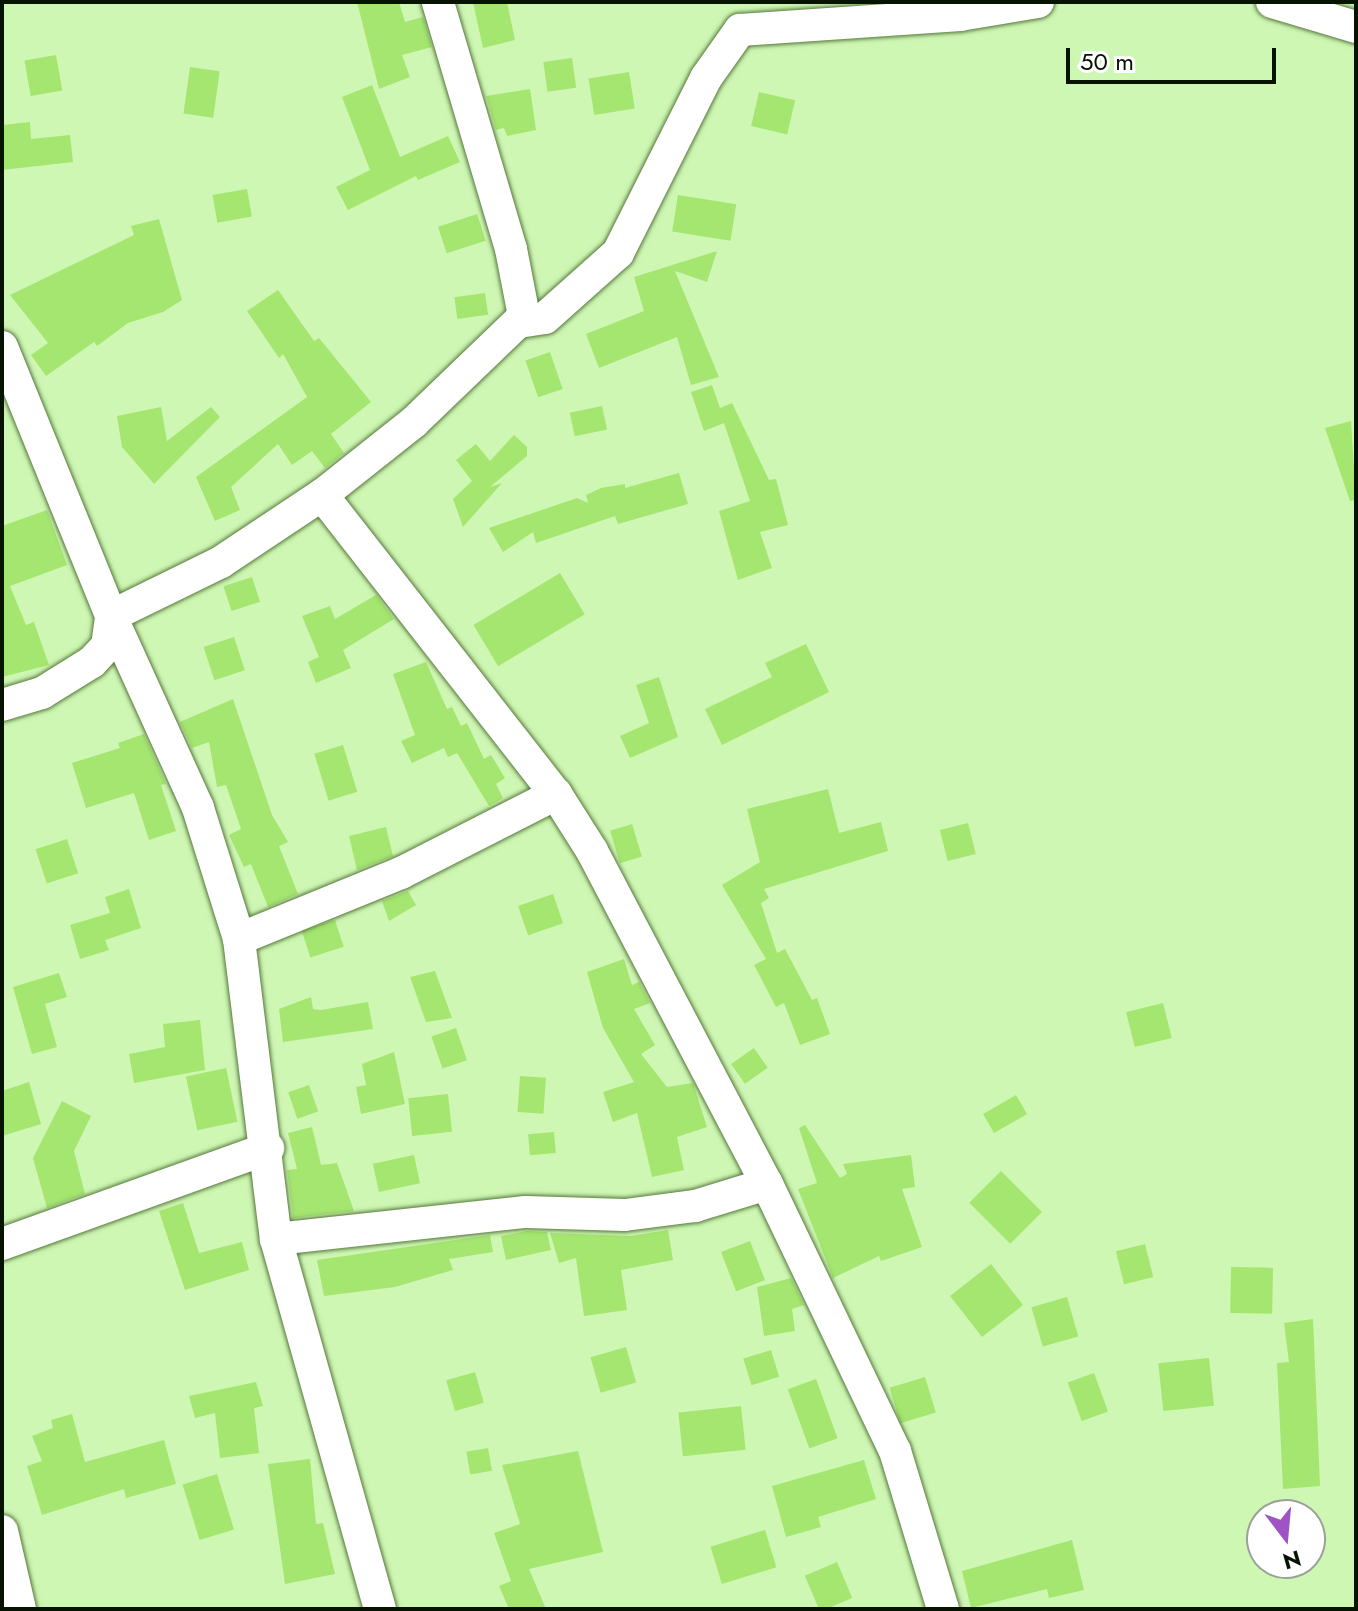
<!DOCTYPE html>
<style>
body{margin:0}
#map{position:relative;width:1358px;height:1611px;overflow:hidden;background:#cff7b4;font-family:Jost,sans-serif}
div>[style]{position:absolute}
.building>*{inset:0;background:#a4e670;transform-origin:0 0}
.roads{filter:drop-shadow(0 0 2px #55783a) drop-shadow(0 0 2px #55783a)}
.minor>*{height:32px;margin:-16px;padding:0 16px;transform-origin:16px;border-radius:16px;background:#fff}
span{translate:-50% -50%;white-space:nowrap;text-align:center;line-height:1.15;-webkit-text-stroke:7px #fff;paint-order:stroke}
.frame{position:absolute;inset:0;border:4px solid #061300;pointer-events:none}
.north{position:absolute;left:1246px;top:1499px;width:80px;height:80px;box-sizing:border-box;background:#fff;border:2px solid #9ba199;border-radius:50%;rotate:164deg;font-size:22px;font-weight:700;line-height:32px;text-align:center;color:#061300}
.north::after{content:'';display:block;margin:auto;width:28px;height:36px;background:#9f53c4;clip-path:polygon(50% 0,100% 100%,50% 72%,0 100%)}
.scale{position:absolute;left:1066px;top:48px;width:210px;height:36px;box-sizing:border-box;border:4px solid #061300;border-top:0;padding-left:10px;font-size:24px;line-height:28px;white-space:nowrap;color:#061300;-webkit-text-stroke:6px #fff;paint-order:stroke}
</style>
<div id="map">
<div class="building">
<i style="clip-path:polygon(357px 2px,399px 2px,405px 22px,423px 17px,432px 47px,402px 55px,410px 77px,379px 89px)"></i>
<i style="clip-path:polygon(473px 2px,507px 2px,515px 40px,483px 48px)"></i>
<i style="left:56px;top:55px;width:36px;height:32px;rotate:80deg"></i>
<i style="left:572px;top:58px;width:30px;height:29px;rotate:82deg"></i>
<i style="left:190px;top:67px;width:30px;height:47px;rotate:8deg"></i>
<i style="left:629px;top:72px;width:37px;height:41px;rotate:81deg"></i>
<i style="clip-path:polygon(372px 85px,400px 157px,448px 136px,460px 162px,418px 180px,416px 176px,348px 210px,336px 187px,370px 170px,342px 97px)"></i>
<i style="clip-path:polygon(530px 89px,536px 130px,507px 136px,504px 128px,496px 130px,486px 96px)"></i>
<i style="left:759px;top:92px;width:37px;height:35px;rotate:13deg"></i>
<i style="clip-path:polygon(30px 122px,31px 139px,70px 135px,73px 162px,2px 170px,2px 125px)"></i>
<i style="left:247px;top:189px;width:28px;height:35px;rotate:80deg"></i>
<i style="left:678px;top:195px;width:59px;height:37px;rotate:9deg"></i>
<i style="left:477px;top:214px;width:28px;height:41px;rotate:72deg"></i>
<i style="clip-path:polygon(159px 219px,182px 300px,163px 312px,128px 323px,97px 346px,94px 342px,46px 376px,31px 355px,48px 343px,10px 295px,134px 235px,131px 226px)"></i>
<i style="clip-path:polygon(717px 251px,707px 282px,675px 271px,719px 377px,691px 385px,677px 337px,599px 368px,586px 334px,644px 311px,634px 277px)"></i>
<i style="clip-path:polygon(278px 290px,314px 341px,319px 338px,371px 402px,331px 434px,344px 453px,325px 468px,312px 451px,292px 465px,278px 444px,231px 487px,240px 510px,215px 521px,196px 477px,307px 397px,283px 354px,279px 358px,247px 311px)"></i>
<i style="left:485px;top:293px;width:22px;height:31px;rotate:82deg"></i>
<i style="left:550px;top:352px;width:39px;height:26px;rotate:71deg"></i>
<i style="clip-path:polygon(712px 385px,720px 408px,732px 403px,769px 480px,776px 479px,788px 525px,760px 532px,772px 568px,738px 580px,719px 511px,750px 501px,724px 423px,704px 431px,691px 392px)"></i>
<i style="left:602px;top:406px;width:24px;height:33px;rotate:78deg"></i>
<i style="clip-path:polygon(161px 407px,167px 441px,211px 407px,220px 417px,154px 484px,122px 447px,117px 416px)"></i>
<i style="clip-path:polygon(1351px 421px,1356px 500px,1350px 501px,1325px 428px)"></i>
<i style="clip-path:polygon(514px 435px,527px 447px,527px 456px,490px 487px,502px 483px,463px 527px,453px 499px,472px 481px,456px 460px,476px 444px,490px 461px)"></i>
<i style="clip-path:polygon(679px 473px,688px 504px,618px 524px,615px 516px,536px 543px,533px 532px,503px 552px,489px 528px,577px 498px,588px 503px,586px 495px,601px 488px,625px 484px,625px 488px)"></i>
<i style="clip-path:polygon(47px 510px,67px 565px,10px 586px,26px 625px,34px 622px,49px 665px,2px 677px,2px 526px)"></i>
<i style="left:560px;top:573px;width:48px;height:101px;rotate:59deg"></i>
<i style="left:252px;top:577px;width:26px;height:30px;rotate:72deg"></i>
<i style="clip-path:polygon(376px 595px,394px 619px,343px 650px,351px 668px,316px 683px,308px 662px,319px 657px,302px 616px,330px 606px,335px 619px)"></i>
<i style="left:234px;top:637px;width:35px;height:32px;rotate:72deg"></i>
<i style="clip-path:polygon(806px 644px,829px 692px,722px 745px,705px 709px,772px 677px,765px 663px)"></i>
<i style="clip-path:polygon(426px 662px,447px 709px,452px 707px,461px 726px,467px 723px,484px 759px,491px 755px,505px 778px,496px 784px,503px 798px,489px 806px,457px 753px,448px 757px,444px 748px,412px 763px,401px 741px,415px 735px,393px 674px)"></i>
<i style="clip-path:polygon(659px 677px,678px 737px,630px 758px,620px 736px,649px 723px,636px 685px)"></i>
<i style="clip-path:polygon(233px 699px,272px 815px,288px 842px,279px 846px,298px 894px,268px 907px,251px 864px,244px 867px,229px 835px,241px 829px,226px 785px,217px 787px,209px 742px,192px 748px,180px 722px)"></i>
<i style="clip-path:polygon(144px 734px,166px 784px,161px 785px,176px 831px,149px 840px,134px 793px,86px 808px,72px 763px,120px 748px,118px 743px)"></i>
<i style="left:343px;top:745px;width:49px;height:30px;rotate:73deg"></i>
<i style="clip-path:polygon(828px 789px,839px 833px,881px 822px,888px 851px,764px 889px,769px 898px,761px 903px,777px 953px,785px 949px,812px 1000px,817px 998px,830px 1034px,800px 1045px,784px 1003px,776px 1007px,754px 965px,766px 959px,722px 885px,760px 862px,747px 809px)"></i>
<i style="left:968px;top:823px;width:32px;height:29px;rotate:76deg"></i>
<i style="left:632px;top:824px;width:34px;height:23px;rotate:73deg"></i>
<i style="clip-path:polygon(386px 827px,393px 856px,357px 870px,349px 836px)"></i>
<i style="left:67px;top:839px;width:36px;height:33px;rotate:72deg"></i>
<i style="clip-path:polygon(129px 889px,141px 928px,105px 940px,109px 950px,80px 959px,70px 925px,110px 913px,105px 897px)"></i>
<i style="clip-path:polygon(408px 891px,416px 905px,389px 921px,382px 901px)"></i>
<i style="left:553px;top:894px;width:31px;height:37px;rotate:71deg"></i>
<i style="left:335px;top:920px;width:28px;height:35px;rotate:72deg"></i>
<i style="clip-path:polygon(624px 959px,632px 985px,639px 982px,650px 1003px,634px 1009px,655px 1045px,641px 1054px,667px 1087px,693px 1083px,707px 1127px,677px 1137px,684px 1170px,652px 1177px,637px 1113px,613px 1122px,603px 1092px,634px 1082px,603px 1028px,587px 972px)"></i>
<i style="clip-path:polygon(435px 971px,452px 1018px,426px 1022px,410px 977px)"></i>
<i style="clip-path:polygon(59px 973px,67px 997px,45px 1004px,57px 1047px,32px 1054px,13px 987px)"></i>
<i style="clip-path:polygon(311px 997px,313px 1009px,321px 1010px,368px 1002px,373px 1029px,283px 1042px,279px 1009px)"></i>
<i style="left:1163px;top:1003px;width:36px;height:38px;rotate:76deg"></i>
<i style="clip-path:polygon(200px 1020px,205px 1070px,134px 1083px,129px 1054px,165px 1047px,163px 1024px)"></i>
<i style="left:456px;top:1028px;width:34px;height:26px;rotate:71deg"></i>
<i style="left:754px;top:1048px;width:24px;height:28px;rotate:55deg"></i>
<i style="clip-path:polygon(394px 1052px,405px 1104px,361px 1114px,356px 1087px,366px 1085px,362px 1064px)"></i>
<i style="left:226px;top:1068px;width:55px;height:41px;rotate:78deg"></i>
<i style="left:520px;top:1076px;width:26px;height:36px;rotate:4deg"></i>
<i style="clip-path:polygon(29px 1082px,41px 1124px,2px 1136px,2px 1091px)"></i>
<i style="left:309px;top:1085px;width:28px;height:22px;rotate:71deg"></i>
<i style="left:448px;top:1094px;width:38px;height:40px;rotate:84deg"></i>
<i style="left:1016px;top:1095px;width:22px;height:38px;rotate:60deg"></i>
<i style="clip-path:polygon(62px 1101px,91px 1116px,74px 1151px,85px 1194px,47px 1208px,33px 1158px)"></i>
<i style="clip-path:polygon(805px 1125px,840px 1178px,847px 1174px,843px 1164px,911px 1155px,915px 1187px,902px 1189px,922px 1247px,881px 1261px,879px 1256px,833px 1278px,798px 1189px,817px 1183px,799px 1128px)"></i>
<i style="clip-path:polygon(312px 1127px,321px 1165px,337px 1163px,354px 1211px,293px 1218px,287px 1170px,297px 1169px,288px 1133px)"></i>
<i style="left:554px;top:1132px;width:21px;height:26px;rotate:85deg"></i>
<i style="left:414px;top:1155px;width:29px;height:42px;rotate:78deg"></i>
<i style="left:1001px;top:1171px;width:58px;height:45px;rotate:45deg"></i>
<i style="clip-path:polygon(183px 1203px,199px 1253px,242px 1242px,249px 1270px,185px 1290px,159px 1211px)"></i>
<i style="clip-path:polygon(668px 1230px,673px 1260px,621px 1270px,627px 1310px,584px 1316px,576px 1258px,559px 1263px,550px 1233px,631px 1236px)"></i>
<i style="clip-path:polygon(527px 1231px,547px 1232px,551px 1250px,506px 1260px,501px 1236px)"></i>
<i style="clip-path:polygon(490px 1235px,493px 1252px,449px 1259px,453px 1270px,395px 1287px,324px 1296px,317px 1260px)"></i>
<i style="left:750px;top:1241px;width:42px;height:31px;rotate:69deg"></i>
<i style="left:1145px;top:1244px;width:34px;height:30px;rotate:76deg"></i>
<i style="left:991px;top:1264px;width:52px;height:52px;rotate:52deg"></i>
<i style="left:1231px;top:1267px;width:42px;height:46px;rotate:1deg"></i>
<i style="clip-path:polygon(791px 1278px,804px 1305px,792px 1309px,795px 1331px,764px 1336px,757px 1287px)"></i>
<i style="left:1067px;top:1297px;width:41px;height:37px;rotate:74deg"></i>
<i style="clip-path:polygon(1313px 1319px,1320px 1486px,1283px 1489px,1277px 1363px,1289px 1362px,1284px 1323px)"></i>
<i style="left:626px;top:1347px;width:37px;height:37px;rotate:74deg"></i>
<i style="left:771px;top:1350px;width:28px;height:29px;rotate:73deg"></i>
<i style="left:1209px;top:1358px;width:48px;height:51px;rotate:84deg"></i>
<i style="left:475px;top:1372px;width:32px;height:30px;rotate:74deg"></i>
<i style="left:1094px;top:1373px;width:41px;height:28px;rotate:70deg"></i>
<i style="left:925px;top:1377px;width:37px;height:37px;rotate:73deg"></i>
<i style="left:816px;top:1379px;width:63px;height:30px;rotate:70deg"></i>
<i style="clip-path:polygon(256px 1382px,263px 1406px,254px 1408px,259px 1453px,220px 1458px,215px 1413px,195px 1418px,189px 1396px)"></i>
<i style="left:741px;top:1406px;width:44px;height:63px;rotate:84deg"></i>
<i style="clip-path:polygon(72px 1414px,85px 1462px,164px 1440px,176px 1484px,126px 1498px,124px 1489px,42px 1515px,27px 1466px,42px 1461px,32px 1436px,53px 1428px,51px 1420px)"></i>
<i style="left:488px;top:1448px;width:23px;height:22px;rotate:80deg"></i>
<i style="clip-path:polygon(578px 1451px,603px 1552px,529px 1569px,546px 1609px,509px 1609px,499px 1586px,511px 1581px,494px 1533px,520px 1524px,502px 1465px)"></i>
<i style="clip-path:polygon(310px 1459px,316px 1524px,323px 1523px,335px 1574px,285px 1584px,268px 1464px)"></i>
<i style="clip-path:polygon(864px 1460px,876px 1499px,818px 1517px,821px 1527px,786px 1537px,772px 1486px)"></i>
<i style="left:217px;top:1474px;width:58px;height:36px;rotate:73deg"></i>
<i style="left:765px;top:1530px;width:39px;height:57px;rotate:73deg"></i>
<i style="clip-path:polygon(1072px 1540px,1084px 1590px,1049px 1598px,1047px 1589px,971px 1608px,962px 1571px)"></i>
<i style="left:837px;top:1562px;width:39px;height:35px;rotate:67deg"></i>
</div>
<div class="roads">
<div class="minor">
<i style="left:1272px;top:2px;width:88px;rotate:16.6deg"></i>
<i style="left:519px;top:322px;width:26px;rotate:-9deg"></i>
<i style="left:545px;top:318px;width:98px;rotate:-41.7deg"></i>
<i style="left:618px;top:253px;width:196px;rotate:-63.3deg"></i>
<i style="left:706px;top:78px;width:59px;rotate:-54.7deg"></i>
<i style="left:740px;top:30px;width:221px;rotate:-3.9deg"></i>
<i style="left:960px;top:15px;width:79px;rotate:-9.5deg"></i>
<i style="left:2px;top:347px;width:290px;rotate:67.9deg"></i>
<i style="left:111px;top:616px;width:211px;rotate:65.6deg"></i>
<i style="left:198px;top:808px;width:137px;rotate:72.6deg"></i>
<i style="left:239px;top:939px;width:302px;rotate:83deg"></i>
<i style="left:276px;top:1239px;width:384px;rotate:74.3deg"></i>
<i style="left:322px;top:495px;width:380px;rotate:52deg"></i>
<i style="left:556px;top:794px;width:67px;rotate:57.7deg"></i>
<i style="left:592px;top:851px;width:376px;rotate:62.3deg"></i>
<i style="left:767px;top:1184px;width:296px;rotate:64.4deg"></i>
<i style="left:895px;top:1451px;width:165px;rotate:73.1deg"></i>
<i style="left:2px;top:705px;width:42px;rotate:-16.7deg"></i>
<i style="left:42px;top:693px;width:59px;rotate:-31.8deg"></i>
<i style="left:92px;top:662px;width:22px;rotate:-47deg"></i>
<i style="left:107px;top:646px;width:30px;rotate:-82deg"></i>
<i style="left:111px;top:616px;width:123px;rotate:-26.1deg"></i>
<i style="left:221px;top:562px;width:121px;rotate:-33.6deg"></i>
<i style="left:322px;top:495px;width:117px;rotate:-38.4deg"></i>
<i style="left:414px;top:422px;width:153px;rotate:-43.9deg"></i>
<i style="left:524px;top:316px;width:68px;rotate:-101deg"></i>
<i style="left:511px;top:249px;width:258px;rotate:-106.5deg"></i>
<i style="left:239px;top:939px;width:175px;rotate:-22.2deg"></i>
<i style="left:401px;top:873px;width:174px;rotate:-27deg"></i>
<i style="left:276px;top:1239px;width:251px;rotate:-6.2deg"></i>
<i style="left:526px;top:1212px;width:99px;rotate:1.7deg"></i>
<i style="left:625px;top:1215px;width:71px;rotate:-7.3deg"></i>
<i style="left:695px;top:1206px;width:75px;rotate:-17deg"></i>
<i style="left:2px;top:1244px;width:283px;rotate:-19.8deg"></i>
<i style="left:2px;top:1531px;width:80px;rotate:77deg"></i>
</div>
</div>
<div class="frame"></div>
<div class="north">N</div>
<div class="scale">50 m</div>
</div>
